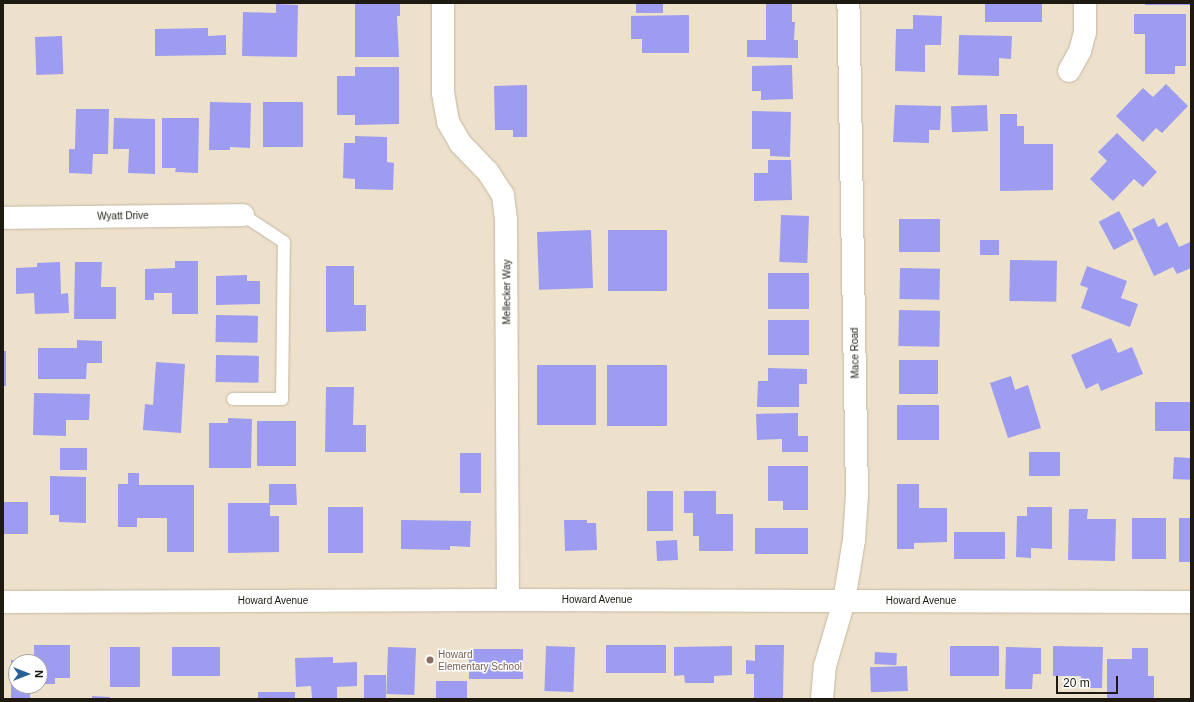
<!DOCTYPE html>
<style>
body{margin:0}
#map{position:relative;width:1194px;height:702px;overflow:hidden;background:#eee1cc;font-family:Helvetica,sans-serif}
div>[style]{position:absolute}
.building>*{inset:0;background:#9d9cf1;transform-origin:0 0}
.roads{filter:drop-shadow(0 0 1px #c3b7a2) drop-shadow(0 0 1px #c3b7a2)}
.service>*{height:12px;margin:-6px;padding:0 6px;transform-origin:6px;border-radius:6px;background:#fff}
.minor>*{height:22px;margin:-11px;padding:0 11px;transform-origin:11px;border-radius:11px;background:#fff}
.dots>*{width:11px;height:11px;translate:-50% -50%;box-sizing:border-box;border:2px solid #fff;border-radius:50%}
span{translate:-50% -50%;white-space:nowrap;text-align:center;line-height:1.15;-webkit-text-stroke:3px #fff;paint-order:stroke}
.street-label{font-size:10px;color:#1e1911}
.education-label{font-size:10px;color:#785e54}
.left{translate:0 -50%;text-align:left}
.frame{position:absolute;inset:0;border:4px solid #1e1911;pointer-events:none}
.north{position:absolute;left:8px;top:654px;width:40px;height:40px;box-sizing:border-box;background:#fff;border:1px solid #a5a3a0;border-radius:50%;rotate:90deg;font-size:11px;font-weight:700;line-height:16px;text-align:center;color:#1e1911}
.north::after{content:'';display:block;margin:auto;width:14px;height:18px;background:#286199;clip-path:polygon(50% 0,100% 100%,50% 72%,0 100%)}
.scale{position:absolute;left:1056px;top:676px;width:62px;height:18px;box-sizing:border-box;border:2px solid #1e1911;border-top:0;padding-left:5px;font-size:12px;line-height:14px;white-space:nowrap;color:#1e1911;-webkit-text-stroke:3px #fff;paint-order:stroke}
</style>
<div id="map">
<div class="building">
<i style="clip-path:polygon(355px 3px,400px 3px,400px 16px,397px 16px,399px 57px,355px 57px)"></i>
<i style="left:636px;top:3px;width:27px;height:10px"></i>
<i style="clip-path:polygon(766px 3px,792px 3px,792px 22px,795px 22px,794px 40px,798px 40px,798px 58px,747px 57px,747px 40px,766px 40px)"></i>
<i style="left:985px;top:3px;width:57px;height:19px"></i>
<i style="left:1145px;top:3px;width:45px;height:2px"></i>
<i style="clip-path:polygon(276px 4px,298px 5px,297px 57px,242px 56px,243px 12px,276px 13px)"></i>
<i style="clip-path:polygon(1134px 14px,1186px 14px,1186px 66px,1175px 66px,1175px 74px,1145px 74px,1145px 34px,1134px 34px)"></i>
<i style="clip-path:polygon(689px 15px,689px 53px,642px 53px,642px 39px,631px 39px,631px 16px)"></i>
<i style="clip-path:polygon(913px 15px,942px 16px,941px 45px,925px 45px,925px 72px,895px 71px,896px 29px,913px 29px)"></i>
<i style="clip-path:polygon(208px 28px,208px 36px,226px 35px,226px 55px,155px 56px,155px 29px)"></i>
<i style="clip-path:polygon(959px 35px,1012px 36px,1011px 59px,999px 58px,999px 76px,958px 75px)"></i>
<i style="left:62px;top:36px;width:38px;height:27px;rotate:88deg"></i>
<i style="clip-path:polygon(792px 65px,793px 99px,761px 100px,761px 91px,752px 91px,752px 66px)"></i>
<i style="clip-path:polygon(355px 67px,399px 67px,399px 124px,355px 125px,355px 115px,337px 115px,337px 76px,355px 76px)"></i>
<i style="clip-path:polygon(1166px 84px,1188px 106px,1162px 133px,1156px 128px,1143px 142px,1116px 116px,1143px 88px,1153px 97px)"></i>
<i style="clip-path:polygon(527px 85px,527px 137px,513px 137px,513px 130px,495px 130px,494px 86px)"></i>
<i style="clip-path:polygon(210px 102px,251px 103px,250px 148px,230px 147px,230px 150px,209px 150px)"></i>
<i style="left:263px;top:102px;width:40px;height:45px"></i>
<i style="clip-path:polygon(895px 105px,941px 106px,940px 130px,929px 130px,929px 143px,893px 142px)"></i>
<i style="left:987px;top:105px;width:26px;height:36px;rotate:88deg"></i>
<i style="clip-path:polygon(76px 109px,109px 109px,108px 154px,93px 154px,92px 174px,69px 173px,69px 149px,75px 149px)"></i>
<i style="clip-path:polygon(752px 111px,791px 112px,790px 157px,770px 156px,770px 149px,752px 149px)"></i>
<i style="clip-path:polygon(1000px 114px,1017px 114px,1017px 126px,1024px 126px,1024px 144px,1053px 144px,1053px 190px,1000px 191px)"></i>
<i style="clip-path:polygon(114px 118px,155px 119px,155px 174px,128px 173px,129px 149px,113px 149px)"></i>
<i style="clip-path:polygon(162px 118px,199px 118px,198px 173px,175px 172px,176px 168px,162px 168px)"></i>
<i style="clip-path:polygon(1117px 133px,1157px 172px,1143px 187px,1134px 179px,1113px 201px,1090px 179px,1107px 161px,1098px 152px)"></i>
<i style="clip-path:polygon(355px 136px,387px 137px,387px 162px,394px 163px,393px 190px,355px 189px,355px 179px,343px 178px,344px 143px,355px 143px)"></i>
<i style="clip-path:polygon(768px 160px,791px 160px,792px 200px,754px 201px,754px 173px,768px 173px)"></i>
<i style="left:1119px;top:211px;width:32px;height:23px;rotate:62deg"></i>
<i style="left:781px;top:215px;width:28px;height:47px;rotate:2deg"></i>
<i style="clip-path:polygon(1154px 218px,1158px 227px,1167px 222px,1179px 247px,1190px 242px,1191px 268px,1177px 274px,1173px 267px,1154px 276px,1132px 229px)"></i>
<i style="left:899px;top:219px;width:41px;height:33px"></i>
<i style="left:591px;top:230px;width:58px;height:54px;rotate:88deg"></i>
<i style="left:608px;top:230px;width:59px;height:61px"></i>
<i style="left:999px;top:240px;width:15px;height:19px;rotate:90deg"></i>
<i style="left:1010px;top:260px;width:47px;height:41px;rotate:1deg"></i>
<i style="clip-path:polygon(175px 261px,198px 261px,198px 314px,172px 314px,172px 293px,154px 293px,154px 300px,145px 300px,145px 269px,175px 268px)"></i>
<i style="clip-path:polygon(60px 262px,61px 294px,68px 293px,69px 313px,35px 314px,34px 293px,16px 294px,16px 268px,37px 267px,37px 263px)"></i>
<i style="clip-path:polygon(75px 262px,102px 262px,101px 287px,116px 287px,116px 319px,74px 319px)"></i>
<i style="clip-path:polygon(326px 266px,354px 266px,354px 305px,366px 305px,366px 331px,326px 332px)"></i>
<i style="clip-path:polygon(1087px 266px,1127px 281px,1121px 298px,1138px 304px,1130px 327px,1081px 308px,1088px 288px,1080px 285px)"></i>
<i style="left:900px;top:268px;width:40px;height:31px;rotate:1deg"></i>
<i style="left:768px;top:273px;width:41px;height:36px"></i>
<i style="clip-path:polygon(247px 275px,247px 281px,260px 281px,260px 304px,216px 305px,216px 276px)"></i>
<i style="left:899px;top:310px;width:41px;height:36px;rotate:1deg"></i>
<i style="left:216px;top:315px;width:42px;height:27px;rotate:1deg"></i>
<i style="left:809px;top:320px;width:35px;height:41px;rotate:90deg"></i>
<i style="clip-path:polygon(1111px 338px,1118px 353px,1132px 347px,1143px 374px,1101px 391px,1098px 383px,1086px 389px,1071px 355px)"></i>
<i style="clip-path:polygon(77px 340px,102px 341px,102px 363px,87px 363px,86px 379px,38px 379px,38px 348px,77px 348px)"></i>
<i style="left:3px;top:351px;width:3px;height:35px"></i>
<i style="left:216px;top:355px;width:43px;height:27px;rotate:1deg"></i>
<i style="left:899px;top:360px;width:39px;height:34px"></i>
<i style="clip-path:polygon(156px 362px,185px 364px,181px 433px,143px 430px,145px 404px,153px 405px)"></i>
<i style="left:537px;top:365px;width:59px;height:60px"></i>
<i style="left:607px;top:365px;width:60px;height:61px"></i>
<i style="clip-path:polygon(768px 368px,807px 369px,807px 384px,799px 384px,799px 407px,757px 407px,758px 381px,768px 381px)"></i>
<i style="clip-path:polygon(1011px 376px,1015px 390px,1028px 385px,1041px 428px,1008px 438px,990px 383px)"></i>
<i style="clip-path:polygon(326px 387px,354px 387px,353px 425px,366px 425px,366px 452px,325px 452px)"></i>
<i style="clip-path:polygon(34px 393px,90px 394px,89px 420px,66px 420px,66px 436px,33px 435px)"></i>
<i style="left:1191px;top:402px;width:29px;height:36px;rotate:90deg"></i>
<i style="left:939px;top:405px;width:35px;height:42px;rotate:90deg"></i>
<i style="clip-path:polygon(798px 413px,798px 436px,808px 436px,808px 452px,782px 452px,782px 439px,757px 440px,756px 414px)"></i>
<i style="clip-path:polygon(228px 418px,252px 419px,251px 468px,209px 468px,209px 423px,228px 423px)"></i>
<i style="left:257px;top:421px;width:39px;height:45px"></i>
<i style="left:60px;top:448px;width:27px;height:22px"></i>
<i style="left:1029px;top:452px;width:31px;height:24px"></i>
<i style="left:460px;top:453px;width:21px;height:40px"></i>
<i style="left:1174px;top:457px;width:17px;height:22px;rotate:3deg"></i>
<i style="clip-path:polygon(768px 466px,808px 466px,808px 510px,783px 510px,783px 501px,768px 501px)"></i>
<i style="clip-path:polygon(128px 473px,139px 473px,139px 485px,194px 485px,194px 552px,167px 552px,167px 518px,137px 518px,137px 527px,118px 527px,118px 484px,128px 484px)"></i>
<i style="clip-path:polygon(50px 476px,86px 477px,86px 523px,59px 522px,59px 515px,50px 515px)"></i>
<i style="clip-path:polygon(269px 484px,296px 484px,297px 505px,270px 505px,270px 516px,279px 516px,279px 552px,228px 553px,228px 503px,269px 503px)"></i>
<i style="clip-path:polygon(897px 484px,919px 484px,919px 508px,947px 508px,947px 542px,914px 543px,914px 549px,897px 549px)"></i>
<i style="left:647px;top:491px;width:26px;height:40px"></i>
<i style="clip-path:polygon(684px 491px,716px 491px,716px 514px,733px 514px,733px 551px,699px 551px,699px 536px,693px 536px,693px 513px,684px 513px)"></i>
<i style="left:3px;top:502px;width:25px;height:32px"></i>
<i style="left:328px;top:507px;width:35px;height:46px"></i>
<i style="clip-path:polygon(1027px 507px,1052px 507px,1052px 549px,1031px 548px,1031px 558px,1016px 557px,1017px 516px,1027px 516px)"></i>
<i style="clip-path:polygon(1069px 509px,1088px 509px,1087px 519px,1116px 519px,1115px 561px,1068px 560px)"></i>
<i style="left:1132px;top:518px;width:34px;height:41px"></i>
<i style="left:1179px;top:518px;width:12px;height:44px"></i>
<i style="clip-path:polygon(401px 520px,471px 521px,470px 547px,450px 546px,450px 550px,401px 549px)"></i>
<i style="clip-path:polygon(564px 520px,587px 520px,587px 523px,596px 523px,597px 550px,565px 551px)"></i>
<i style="left:808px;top:528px;width:26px;height:53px;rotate:90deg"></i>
<i style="left:1005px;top:532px;width:27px;height:51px;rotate:90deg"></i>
<i style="left:677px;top:540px;width:20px;height:21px;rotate:87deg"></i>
<i style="clip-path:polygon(34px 645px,70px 645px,70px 678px,55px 678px,55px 684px,40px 684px,40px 662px,16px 662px,16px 686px,30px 686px,30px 699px,11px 699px,11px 660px,34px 660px)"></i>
<i style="left:666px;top:645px;width:28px;height:60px;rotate:90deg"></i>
<i style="clip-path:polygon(755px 645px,784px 645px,783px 699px,754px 699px,754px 674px,746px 674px,746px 660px,755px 661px)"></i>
<i style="left:546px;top:646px;width:29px;height:45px;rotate:2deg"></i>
<i style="clip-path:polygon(732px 646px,732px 675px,714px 676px,714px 683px,685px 683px,684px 675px,674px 676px,674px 647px)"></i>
<i style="left:950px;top:646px;width:49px;height:30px"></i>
<i style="clip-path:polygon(1053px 646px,1103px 647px,1102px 688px,1080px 688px,1081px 676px,1053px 676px)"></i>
<i style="left:110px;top:647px;width:30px;height:40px"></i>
<i style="left:172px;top:647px;width:48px;height:29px"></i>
<i style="left:388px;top:647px;width:28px;height:47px;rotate:2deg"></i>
<i style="clip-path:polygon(1006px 647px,1041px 648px,1041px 674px,1033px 674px,1032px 689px,1005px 689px)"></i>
<i style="clip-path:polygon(1132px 648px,1148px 648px,1148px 676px,1154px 676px,1154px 699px,1107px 699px,1107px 659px,1132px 659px)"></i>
<i style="left:523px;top:649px;width:30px;height:54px;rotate:90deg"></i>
<i style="left:875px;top:652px;width:22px;height:12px;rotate:3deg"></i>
<i style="clip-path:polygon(333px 657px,333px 663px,357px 662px,357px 686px,337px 687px,337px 698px,312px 698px,311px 686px,296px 687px,295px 658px)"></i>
<i style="left:907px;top:666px;width:25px;height:37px;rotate:88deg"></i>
<i style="left:386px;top:675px;width:23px;height:22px;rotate:90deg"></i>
<i style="left:436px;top:681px;width:31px;height:18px"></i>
<i style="left:258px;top:692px;width:37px;height:7px"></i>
<i style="clip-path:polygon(92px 696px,110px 697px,110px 699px,92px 699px)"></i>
</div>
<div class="roads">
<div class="service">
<i style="left:233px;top:399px;width:49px"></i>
<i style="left:282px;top:399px;width:157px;rotate:-89.3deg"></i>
<i style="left:284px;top:242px;width:49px;rotate:-146.6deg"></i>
</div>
<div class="minor">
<i style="left:443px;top:3px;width:90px;rotate:90deg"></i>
<i style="left:443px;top:93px;width:29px;rotate:80deg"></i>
<i style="left:448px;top:122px;width:24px;rotate:60deg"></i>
<i style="left:460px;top:143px;width:40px;rotate:46deg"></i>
<i style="left:488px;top:172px;width:27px;rotate:57deg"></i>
<i style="left:503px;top:195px;width:25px;rotate:83deg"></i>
<i style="left:506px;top:220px;width:380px;rotate:89.7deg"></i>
<i style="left:1069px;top:71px;width:23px;rotate:-61deg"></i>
<i style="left:1080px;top:51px;width:20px;rotate:-75deg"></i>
<i style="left:1085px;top:32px;width:29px;rotate:-90deg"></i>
<i style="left:3px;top:218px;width:240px;rotate:-0.7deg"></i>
<i style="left:3px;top:602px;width:505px;rotate:-0.23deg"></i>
<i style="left:508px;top:600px;width:683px;rotate:0.17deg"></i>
<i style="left:822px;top:699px;width:33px;rotate:-85deg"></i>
<i style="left:825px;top:666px;width:68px;rotate:-73.7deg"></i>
<i style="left:844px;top:601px;width:62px;rotate:-80.7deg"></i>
<i style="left:854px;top:540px;width:45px;rotate:-86.2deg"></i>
<i style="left:857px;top:495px;width:492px;rotate:-91deg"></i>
</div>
</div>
<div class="dots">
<i style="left:430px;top:660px;background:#8d6e63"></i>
</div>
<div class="street-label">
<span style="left:123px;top:216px;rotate:-1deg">Wyatt Drive</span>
<span style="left:507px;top:292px;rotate:-90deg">Mellecker Way</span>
<span style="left:855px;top:353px;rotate:-91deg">Mace Road</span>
<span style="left:597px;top:600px">Howard Avenue</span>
<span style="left:273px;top:601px">Howard Avenue</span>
<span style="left:921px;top:601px">Howard Avenue</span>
</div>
<div class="education-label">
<span class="left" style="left:438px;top:660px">Howard<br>Elementary School</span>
</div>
<div class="frame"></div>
<div class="north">N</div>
<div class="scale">20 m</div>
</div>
